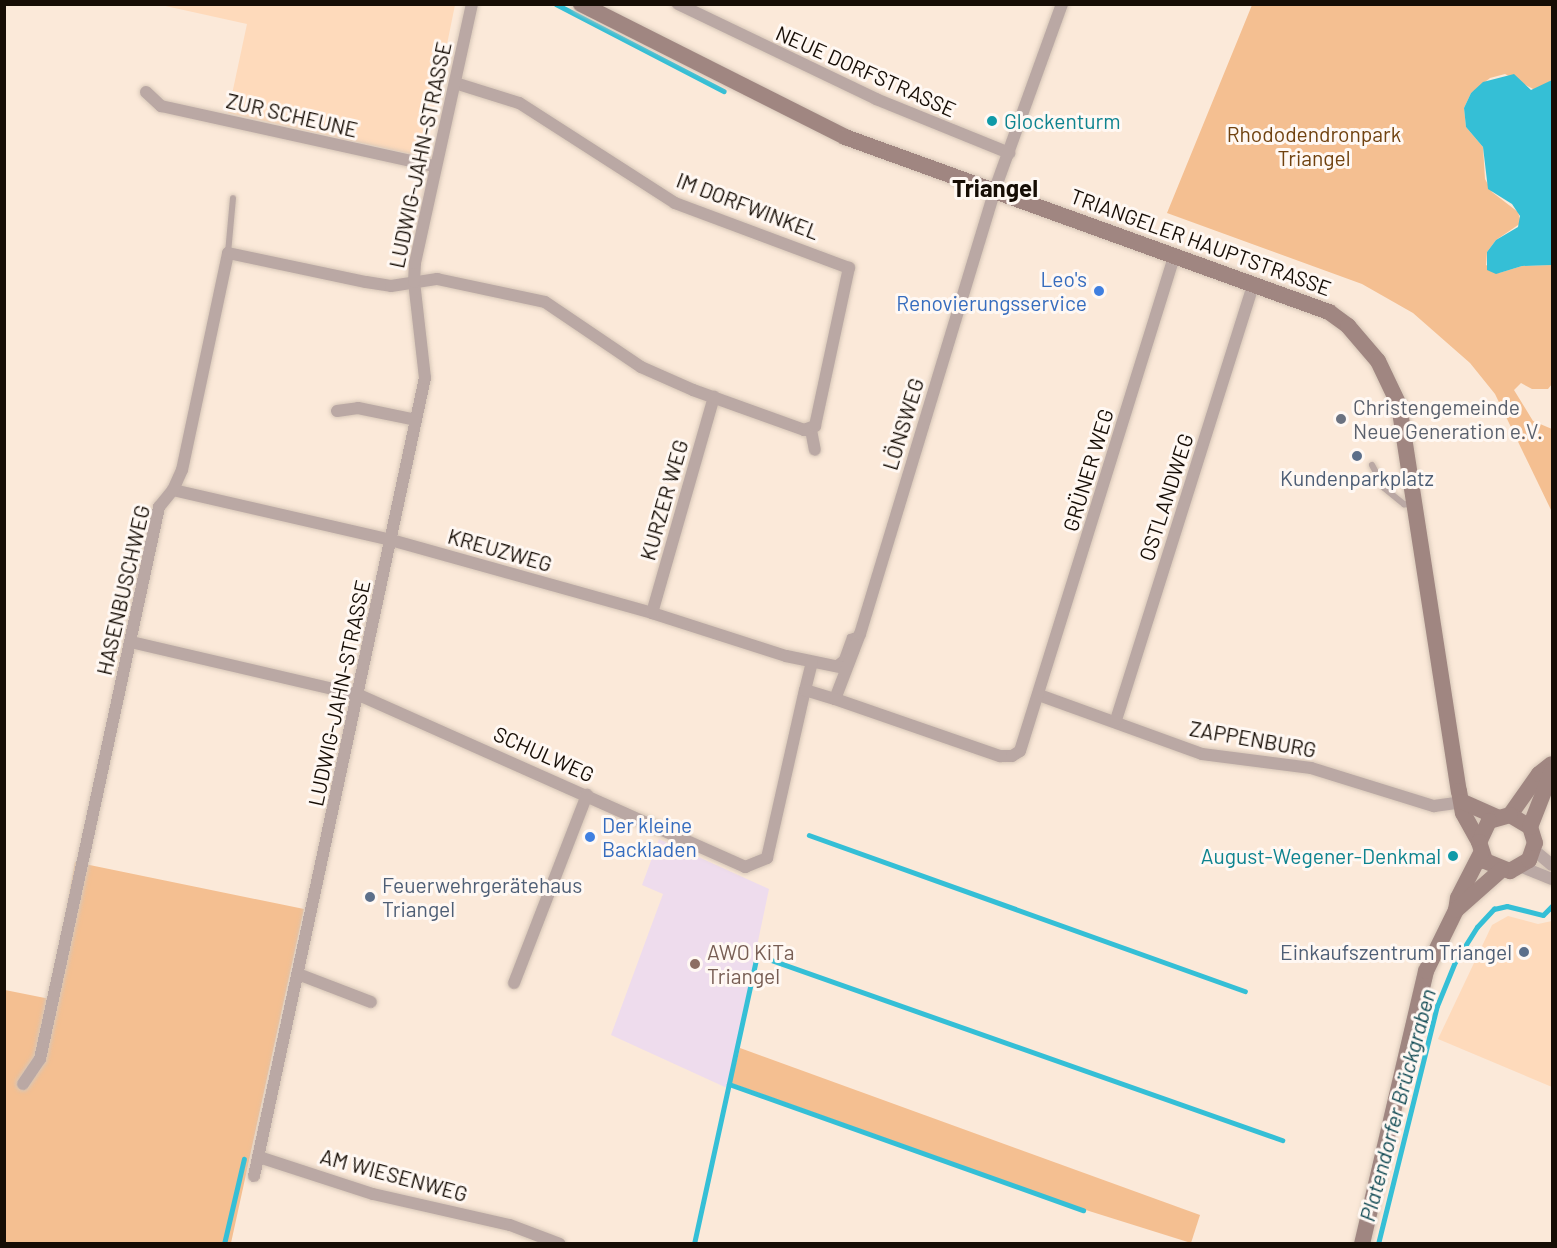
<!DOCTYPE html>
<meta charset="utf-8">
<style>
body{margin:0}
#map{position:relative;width:1557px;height:1248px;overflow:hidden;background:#fbe9d9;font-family:Barlow,sans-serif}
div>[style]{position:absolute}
.built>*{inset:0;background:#fedabb}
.education>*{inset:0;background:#eedced}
.green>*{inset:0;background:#f4bf91}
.water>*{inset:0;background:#35bfd6}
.stream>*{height:4.5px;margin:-2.25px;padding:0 2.25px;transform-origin:2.25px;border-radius:2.25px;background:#35bfd6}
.roads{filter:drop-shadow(0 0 2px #d6c6b7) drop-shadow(0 0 2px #d6c6b7)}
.lane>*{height:6px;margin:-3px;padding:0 3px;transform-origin:3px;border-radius:3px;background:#baa8a4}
.street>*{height:12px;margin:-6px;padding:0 6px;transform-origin:6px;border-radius:6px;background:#baa8a4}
.secondary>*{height:16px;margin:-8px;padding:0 8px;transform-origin:8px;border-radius:8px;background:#a08681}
.dots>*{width:16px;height:16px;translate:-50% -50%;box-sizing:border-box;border:3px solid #fff8f3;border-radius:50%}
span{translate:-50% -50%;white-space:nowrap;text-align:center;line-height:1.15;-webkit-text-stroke:6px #fff8f3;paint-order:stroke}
.street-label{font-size:21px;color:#160d05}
.culture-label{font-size:21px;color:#0d838f}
.left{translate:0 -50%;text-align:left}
.right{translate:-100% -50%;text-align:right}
.park-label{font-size:21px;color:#70420f}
.shop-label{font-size:21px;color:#366cbe}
.worship-label{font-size:21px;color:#5b616d}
.service-label{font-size:21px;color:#4e5e75}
.education-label{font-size:21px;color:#785e54}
.water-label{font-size:22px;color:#134c56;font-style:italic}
.quarter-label{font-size:24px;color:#160d05;font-weight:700}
.frame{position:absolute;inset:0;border:6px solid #160d05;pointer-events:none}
</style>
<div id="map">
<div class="built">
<i style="clip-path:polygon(161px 5px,455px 5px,424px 157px,228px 113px,247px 24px)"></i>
<i style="clip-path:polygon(1508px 916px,1538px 924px,1552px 921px,1552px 1087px,1438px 1039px,1492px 925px)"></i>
</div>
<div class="education">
<i style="clip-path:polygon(659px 839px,769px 889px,727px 1088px,611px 1035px,663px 894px,642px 885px)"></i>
</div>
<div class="green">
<i style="clip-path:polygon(1252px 5px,1552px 5px,1552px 80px,1535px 90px,1505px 74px,1490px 78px,1471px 93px,1464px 108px,1466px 127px,1483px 147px,1485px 179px,1492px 192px,1518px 212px,1521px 223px,1496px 240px,1487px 252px,1486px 265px,1499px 273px,1522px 266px,1552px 265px,1552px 384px,1548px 389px,1532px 389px,1521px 383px,1514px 390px,1533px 421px,1552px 429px,1552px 512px,1495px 394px,1470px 363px,1413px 313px,1362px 284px,1167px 213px)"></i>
<i style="clip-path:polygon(75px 862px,304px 909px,231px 1243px,5px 1244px,5px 990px,50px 999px)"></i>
<i style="clip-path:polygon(740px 1048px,1200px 1215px,1191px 1243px,1089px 1211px,731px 1083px)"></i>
</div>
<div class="water">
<i style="clip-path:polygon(1514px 74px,1531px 90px,1552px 80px,1552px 265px,1522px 266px,1496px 274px,1487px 270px,1487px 252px,1496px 240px,1518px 227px,1520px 216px,1512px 204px,1488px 189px,1483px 147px,1466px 127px,1464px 108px,1471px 93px,1483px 82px)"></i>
</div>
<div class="stream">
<i style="left:556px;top:4px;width:189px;rotate:27.4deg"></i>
<i style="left:809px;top:835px;width:463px;rotate:19.7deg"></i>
<i style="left:729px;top:1084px;width:376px;rotate:19.6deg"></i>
<i style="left:224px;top:1244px;width:87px;rotate:-76.8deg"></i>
<i style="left:694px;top:1244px;width:296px;rotate:-77.7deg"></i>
<i style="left:757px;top:955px;width:557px;rotate:19.41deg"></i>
<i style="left:1378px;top:1244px;width:245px;rotate:-76.1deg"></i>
<i style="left:1437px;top:1006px;width:48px;rotate:-67.8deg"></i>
<i style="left:1455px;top:962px;width:41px;rotate:-57.8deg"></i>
<i style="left:1477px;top:927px;width:25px;rotate:-47deg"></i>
<i style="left:1494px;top:909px;width:13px;rotate:-13deg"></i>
<i style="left:1507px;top:906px;width:37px;rotate:14deg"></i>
<i style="left:1543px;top:915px;width:13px;rotate:-45deg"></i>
</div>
<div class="roads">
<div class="lane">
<i style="left:228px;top:253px;width:55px;rotate:-84.8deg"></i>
<i style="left:1372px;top:465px;width:26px;rotate:62deg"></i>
<i style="left:1384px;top:488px;width:26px;rotate:39deg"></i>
<i style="left:1404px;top:504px;width:9px;rotate:6deg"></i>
<i style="left:834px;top:665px;width:10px;rotate:-37deg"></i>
<i style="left:842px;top:659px;width:23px;rotate:-70deg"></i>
<i style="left:850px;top:637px;width:9px;rotate:-18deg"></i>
</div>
<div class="street">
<i style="left:678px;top:4px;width:220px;rotate:25.6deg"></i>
<i style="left:876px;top:99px;width:144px;rotate:22.1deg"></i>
<i style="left:146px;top:92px;width:21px;rotate:43deg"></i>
<i style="left:161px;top:106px;width:280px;rotate:12.4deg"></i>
<i style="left:337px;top:411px;width:21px;rotate:-8deg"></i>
<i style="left:358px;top:408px;width:59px;rotate:11.7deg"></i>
<i style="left:811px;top:430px;width:20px;rotate:79deg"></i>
<i style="left:173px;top:490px;width:224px;rotate:12.9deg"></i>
<i style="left:391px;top:540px;width:271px;rotate:15.6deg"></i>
<i style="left:652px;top:613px;width:141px;rotate:17.8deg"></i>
<i style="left:786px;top:656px;width:59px;rotate:11.7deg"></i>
<i style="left:652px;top:613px;width:225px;rotate:-74deg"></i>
<i style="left:131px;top:642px;width:234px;rotate:13.1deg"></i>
<i style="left:359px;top:695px;width:423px;rotate:24deg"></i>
<i style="left:745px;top:867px;width:24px;rotate:-22deg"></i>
<i style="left:767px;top:858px;width:172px;rotate:-77.3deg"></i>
<i style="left:812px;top:662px;width:29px;rotate:104deg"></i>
<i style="left:805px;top:690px;width:31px;rotate:17deg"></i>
<i style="left:835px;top:699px;width:70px;rotate:-69deg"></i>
<i style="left:860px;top:634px;width:465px;rotate:-73.1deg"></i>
<i style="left:995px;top:189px;width:197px;rotate:-70.1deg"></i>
<i style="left:1039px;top:695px;width:173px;rotate:19.9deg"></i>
<i style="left:1202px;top:754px;width:110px;rotate:7.3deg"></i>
<i style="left:1311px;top:768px;width:129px;rotate:17.2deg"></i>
<i style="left:1434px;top:806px;width:29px;rotate:-8deg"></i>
<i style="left:835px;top:699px;width:175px;rotate:19.1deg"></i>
<i style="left:1000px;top:756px;width:12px"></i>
<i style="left:1012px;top:756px;width:9px;rotate:-32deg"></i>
<i style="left:1020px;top:751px;width:517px;rotate:-72.69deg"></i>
<i style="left:1116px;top:720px;width:456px;rotate:-72.5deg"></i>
<i style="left:1534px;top:850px;width:23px;rotate:40deg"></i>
<i style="left:1522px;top:867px;width:32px;rotate:22deg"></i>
<i style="left:298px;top:974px;width:78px;rotate:21deg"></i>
<i style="left:514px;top:983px;width:202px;rotate:-68.8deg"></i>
<i style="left:23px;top:1084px;width:30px;rotate:-56deg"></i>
<i style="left:40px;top:1059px;width:565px;rotate:-77.83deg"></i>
<i style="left:159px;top:507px;width:22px;rotate:-51deg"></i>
<i style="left:173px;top:490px;width:22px;rotate:-66deg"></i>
<i style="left:182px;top:470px;width:222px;rotate:-78deg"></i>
<i style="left:228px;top:253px;width:141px;rotate:11.9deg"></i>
<i style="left:366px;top:282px;width:25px;rotate:9deg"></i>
<i style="left:391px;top:286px;width:47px;rotate:-8.7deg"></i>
<i style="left:437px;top:279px;width:110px;rotate:12deg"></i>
<i style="left:545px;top:302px;width:116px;rotate:34.1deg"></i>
<i style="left:641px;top:367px;width:57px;rotate:23.9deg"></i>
<i style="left:693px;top:390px;width:118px;rotate:19.8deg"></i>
<i style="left:804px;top:430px;width:12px;rotate:-20deg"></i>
<i style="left:815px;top:426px;width:162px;rotate:-77.9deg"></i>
<i style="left:849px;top:268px;width:186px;rotate:-159.5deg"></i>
<i style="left:675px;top:203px;width:185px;rotate:-147.3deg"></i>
<i style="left:519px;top:103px;width:67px;rotate:-162.6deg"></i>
<i style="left:259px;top:1157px;width:120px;rotate:18deg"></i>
<i style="left:373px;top:1194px;width:140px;rotate:12.8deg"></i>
<i style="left:510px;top:1225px;width:53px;rotate:20.8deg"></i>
<i style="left:254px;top:1176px;width:816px;rotate:-77.91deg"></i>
<i style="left:425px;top:378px;width:97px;rotate:-96.5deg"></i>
<i style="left:414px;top:282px;width:19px;rotate:-87deg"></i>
<i style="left:415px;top:263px;width:265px;rotate:-77.6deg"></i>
</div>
<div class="secondary">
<i style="left:581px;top:4px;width:296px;rotate:26.7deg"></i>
<i style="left:845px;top:137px;width:515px;rotate:19.88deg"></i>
<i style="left:1329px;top:312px;width:24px;rotate:36deg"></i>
<i style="left:1348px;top:326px;width:46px;rotate:49.4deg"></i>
<i style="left:1378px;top:361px;width:49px;rotate:64.5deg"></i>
<i style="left:1399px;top:405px;width:391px;rotate:81.2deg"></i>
<i style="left:1459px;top:791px;width:22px;rotate:80deg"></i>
<i style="left:1463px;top:813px;width:33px;rotate:61deg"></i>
<i style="left:1463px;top:802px;width:37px;rotate:24deg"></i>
<i style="left:1510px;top:815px;width:50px;rotate:-54.7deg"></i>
<i style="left:1539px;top:774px;width:16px;rotate:-38deg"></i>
<i style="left:1530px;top:827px;width:23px;rotate:-149deg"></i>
<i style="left:1510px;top:815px;width:22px;rotate:164deg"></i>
<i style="left:1489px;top:821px;width:23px;rotate:115deg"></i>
<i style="left:1479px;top:842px;width:20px;rotate:72deg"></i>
<i style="left:1485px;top:861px;width:27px;rotate:22deg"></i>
<i style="left:1510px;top:871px;width:22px;rotate:-30deg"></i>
<i style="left:1529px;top:860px;width:18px;rotate:-71deg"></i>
<i style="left:1535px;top:843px;width:17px;rotate:-107deg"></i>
<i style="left:1530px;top:827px;width:60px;rotate:-68.6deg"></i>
<i style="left:1456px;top:910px;width:12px;rotate:-81deg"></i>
<i style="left:1458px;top:898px;width:51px;rotate:-62.9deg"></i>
<i style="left:1362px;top:1244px;width:280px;rotate:-76.8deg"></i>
<i style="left:1426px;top:971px;width:68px;rotate:-63.8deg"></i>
<i style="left:1456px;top:910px;width:60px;rotate:-41.6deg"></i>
</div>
</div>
<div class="dots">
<i style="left:992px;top:121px;background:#0f9aa8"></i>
<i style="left:1099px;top:291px;background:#3f7fe0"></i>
<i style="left:1341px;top:419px;background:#6b7280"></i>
<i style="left:1357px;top:456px;background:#5c6f8a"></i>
<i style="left:590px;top:837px;background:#3f7fe0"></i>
<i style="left:1453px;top:856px;background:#0f9aa8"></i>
<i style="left:370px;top:897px;background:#5c6f8a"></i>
<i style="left:1524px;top:952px;background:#5c6f8a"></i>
<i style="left:695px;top:964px;background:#8d6e63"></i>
</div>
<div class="street-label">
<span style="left:866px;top:71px;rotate:24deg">NEUE DORFSTRASSE</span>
<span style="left:292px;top:115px;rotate:13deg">ZUR SCHEUNE</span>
<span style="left:420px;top:155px;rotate:-78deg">LUDWIG-JAHN-STRASSE</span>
<span style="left:748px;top:206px;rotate:21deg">IM DORFWINKEL</span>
<span style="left:1201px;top:242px;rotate:20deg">TRIANGELER HAUPTSTRASSE</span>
<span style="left:903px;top:424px;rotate:-73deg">LÖNSWEG</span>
<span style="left:1088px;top:470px;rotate:-73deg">GRÜNER WEG</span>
<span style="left:1166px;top:497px;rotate:-72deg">OSTLANDWEG</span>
<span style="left:664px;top:500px;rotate:-74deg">KURZER WEG</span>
<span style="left:500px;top:550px;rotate:16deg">KREUZWEG</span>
<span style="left:123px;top:590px;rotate:-77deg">HASENBUSCHWEG</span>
<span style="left:339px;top:693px;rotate:-78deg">LUDWIG-JAHN-STRASSE</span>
<span style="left:1253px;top:739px;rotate:10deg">ZAPPENBURG</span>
<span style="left:544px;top:754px;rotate:24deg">SCHULWEG</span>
<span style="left:394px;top:1175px;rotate:15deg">AM WIESENWEG</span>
</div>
<div class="culture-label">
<span class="left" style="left:1004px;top:121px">Glockenturm</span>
<span class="right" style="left:1441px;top:856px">August-Wegener-Denkmal</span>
</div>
<div class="park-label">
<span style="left:1314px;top:146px">Rhododendronpark<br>Triangel</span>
</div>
<div class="shop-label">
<span class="right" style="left:1087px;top:291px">Leo's<br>Renovierungsservice</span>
<span class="left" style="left:602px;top:837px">Der kleine<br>Backladen</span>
</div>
<div class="worship-label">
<span class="left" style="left:1353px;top:419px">Christengemeinde<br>Neue Generation e.V.</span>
</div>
<div class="service-label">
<span style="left:1357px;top:478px">Kundenparkplatz</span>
<span class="left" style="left:382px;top:897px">Feuerwehrgerätehaus<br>Triangel</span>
<span class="right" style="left:1512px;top:952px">Einkaufszentrum Triangel</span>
</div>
<div class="education-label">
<span class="left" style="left:707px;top:964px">AWO KiTa<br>Triangel</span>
</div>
<div class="water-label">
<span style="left:1397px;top:1105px;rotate:-75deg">Platendorfer Brückgraben</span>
</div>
<div class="quarter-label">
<span style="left:995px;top:188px">Triangel</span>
</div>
<div class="frame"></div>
</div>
